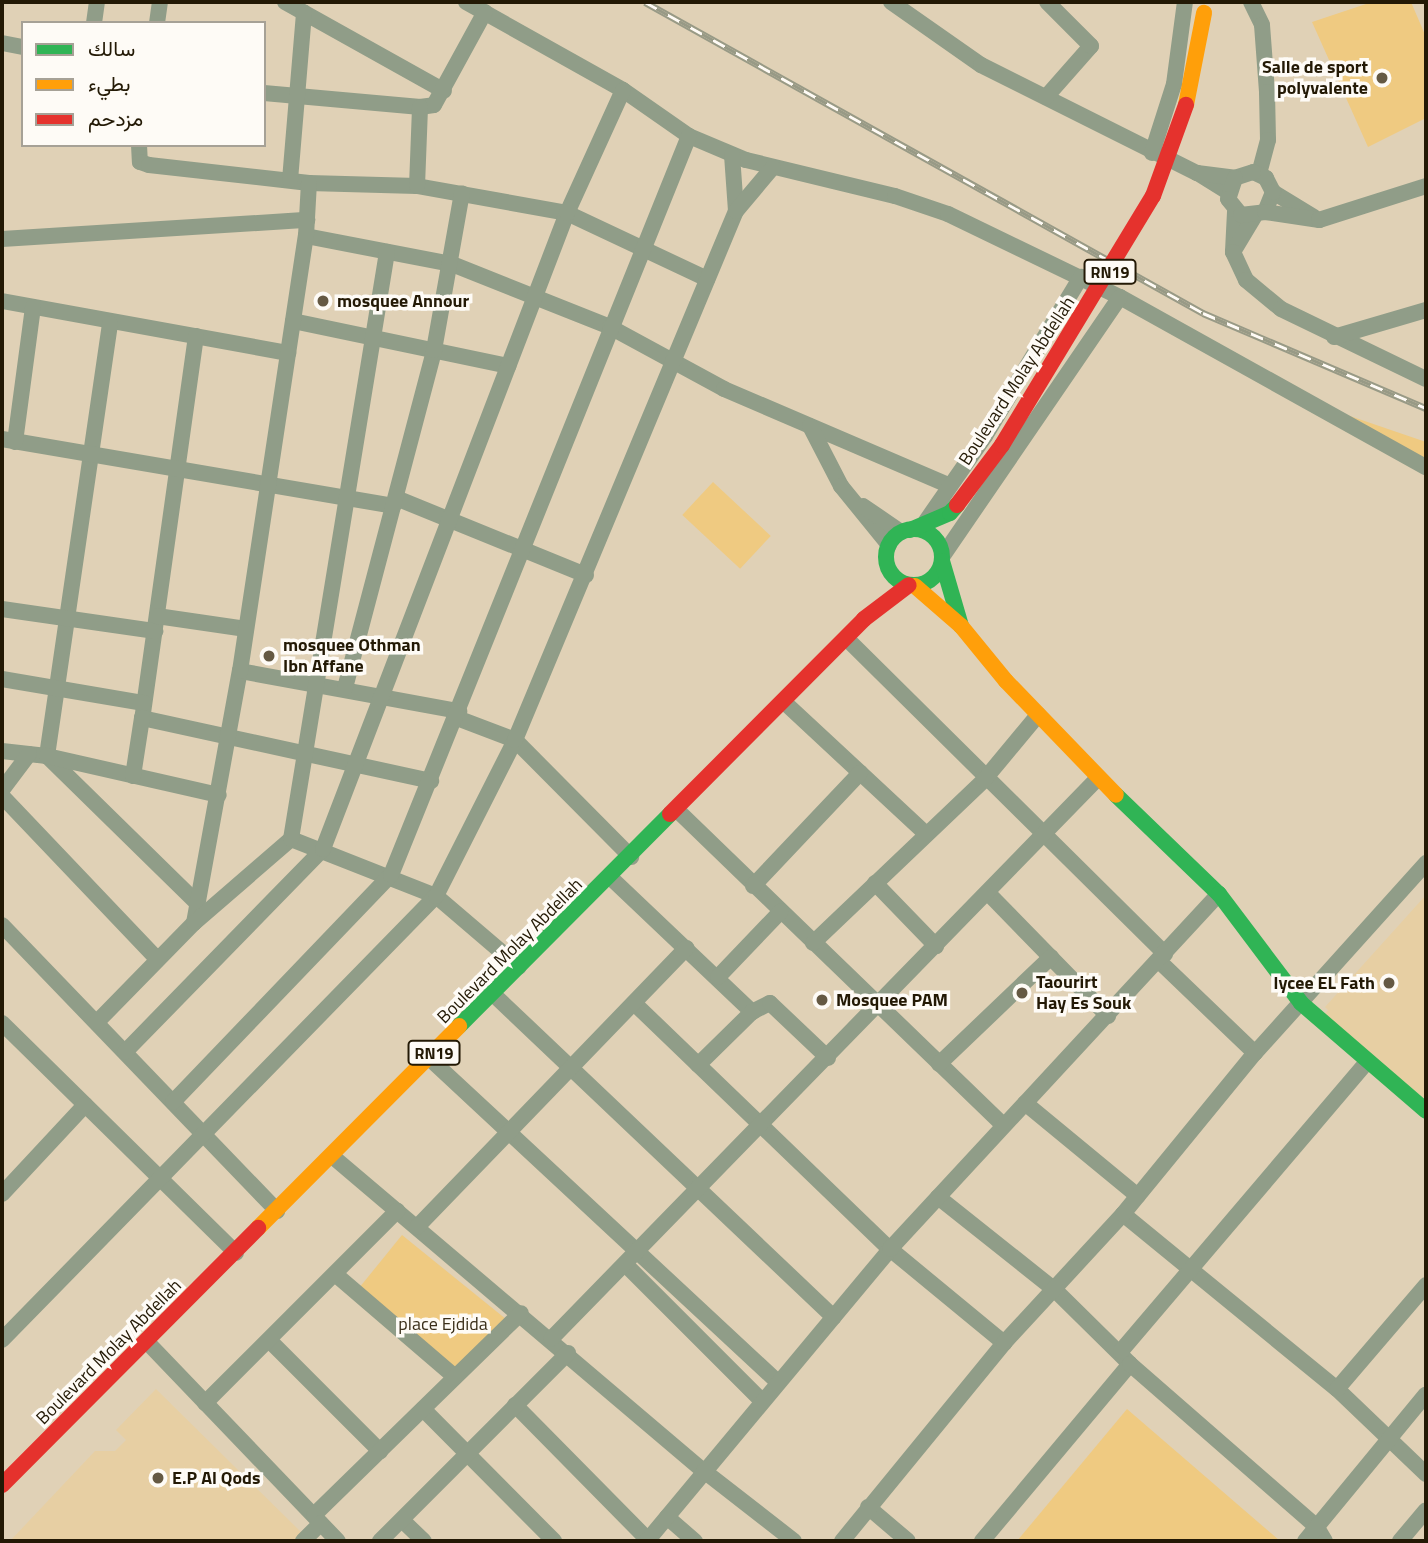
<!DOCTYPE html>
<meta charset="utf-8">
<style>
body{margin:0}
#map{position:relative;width:1428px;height:1543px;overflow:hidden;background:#e0d1b6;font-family:"Titillium Web",Vazirmatn,sans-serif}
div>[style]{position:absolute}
.built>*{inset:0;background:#e7cfa3}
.green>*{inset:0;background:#efca81;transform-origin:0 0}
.street>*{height:16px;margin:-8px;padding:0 8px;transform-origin:8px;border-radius:8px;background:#909d88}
.fast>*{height:16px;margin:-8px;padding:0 8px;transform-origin:8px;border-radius:8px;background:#30b455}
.fast>.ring{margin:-8px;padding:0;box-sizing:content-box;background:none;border:16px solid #30b455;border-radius:50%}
.slow>*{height:16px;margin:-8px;padding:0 8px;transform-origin:8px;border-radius:8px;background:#ff9f0a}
.jam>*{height:16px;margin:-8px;padding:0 8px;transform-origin:8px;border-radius:8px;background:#e5322d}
.rail>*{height:7px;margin-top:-3.5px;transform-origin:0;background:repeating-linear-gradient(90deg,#fefbf6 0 13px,#989a86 0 26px);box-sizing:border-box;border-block:2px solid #989a86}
.slow-bridge>*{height:16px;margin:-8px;padding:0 8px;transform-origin:8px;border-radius:8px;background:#ff9f0a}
.jam-bridge>*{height:16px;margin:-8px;padding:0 8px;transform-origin:8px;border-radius:8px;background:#e5322d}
.dots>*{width:19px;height:19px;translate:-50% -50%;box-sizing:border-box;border:4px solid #fefbf6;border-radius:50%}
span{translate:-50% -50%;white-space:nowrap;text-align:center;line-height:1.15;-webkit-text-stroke:7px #fefbf6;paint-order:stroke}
.shield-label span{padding:2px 5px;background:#fefbf6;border:2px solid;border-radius:5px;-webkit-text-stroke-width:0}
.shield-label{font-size:16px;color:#231905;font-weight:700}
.poi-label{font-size:18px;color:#231905;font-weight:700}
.right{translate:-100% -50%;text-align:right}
.left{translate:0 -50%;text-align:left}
.street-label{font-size:18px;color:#231905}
.park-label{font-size:18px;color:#3a2e19}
.frame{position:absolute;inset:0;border:4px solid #231905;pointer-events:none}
.legend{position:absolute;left:21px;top:21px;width:245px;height:126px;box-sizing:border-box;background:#fefbf6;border:2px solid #a6a196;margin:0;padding:9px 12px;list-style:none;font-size:21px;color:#231905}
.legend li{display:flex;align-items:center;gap:14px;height:35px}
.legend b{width:35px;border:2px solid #a6a196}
</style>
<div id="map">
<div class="built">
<i style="clip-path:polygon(1426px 895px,1426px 1100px,1323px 1016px,1328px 1010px,1325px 1007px)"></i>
<i style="clip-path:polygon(156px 1389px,302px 1533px,294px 1541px,10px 1541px,95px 1451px,115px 1451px,126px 1440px,116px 1430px)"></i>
</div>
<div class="green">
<i style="clip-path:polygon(1372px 2px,1411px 2px,1426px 37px,1426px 118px,1368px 147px,1312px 22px)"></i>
<i style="clip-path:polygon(1347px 415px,1426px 442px,1426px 464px)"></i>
<i style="left:713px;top:482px;width:79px;height:45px;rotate:43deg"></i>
<i style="left:402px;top:1235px;width:136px;height:78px;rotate:39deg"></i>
<i style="clip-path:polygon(1127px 1409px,1280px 1541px,1017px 1541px)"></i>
</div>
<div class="street">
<i style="left:285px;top:2px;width:182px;rotate:29.2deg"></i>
<i style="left:466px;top:2px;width:180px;rotate:29.3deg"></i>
<i style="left:623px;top:90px;width:80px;rotate:34.9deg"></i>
<i style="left:689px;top:136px;width:62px;rotate:22.8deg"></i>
<i style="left:746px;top:160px;width:153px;rotate:13.6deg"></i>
<i style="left:895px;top:196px;width:56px;rotate:18.8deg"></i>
<i style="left:948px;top:214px;width:191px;rotate:25.8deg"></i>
<i style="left:1120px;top:297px;width:350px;rotate:29.1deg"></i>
<i style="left:891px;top:2px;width:110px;rotate:35deg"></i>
<i style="left:981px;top:65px;width:241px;rotate:26.6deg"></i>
<i style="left:1251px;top:2px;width:25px;rotate:64deg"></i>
<i style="left:1262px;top:25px;width:67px;rotate:85.7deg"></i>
<i style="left:1267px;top:92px;width:48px;rotate:88.8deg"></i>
<i style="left:1268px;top:140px;width:35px;rotate:105deg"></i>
<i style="left:94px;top:23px;width:21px;rotate:-82deg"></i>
<i style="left:157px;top:23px;width:21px;rotate:-82deg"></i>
<i style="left:2px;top:43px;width:21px;rotate:11deg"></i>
<i style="left:264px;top:93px;width:157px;rotate:5.1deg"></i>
<i style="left:420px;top:107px;width:14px;rotate:-8deg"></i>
<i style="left:434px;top:105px;width:106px;rotate:-61.3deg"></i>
<i style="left:1046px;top:97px;width:68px;rotate:-48.6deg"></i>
<i style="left:1091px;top:46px;width:62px;rotate:-135deg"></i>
<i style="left:139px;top:145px;width:17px;rotate:87deg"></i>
<i style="left:140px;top:162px;width:9px;rotate:18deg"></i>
<i style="left:149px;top:165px;width:161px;rotate:6.4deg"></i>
<i style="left:309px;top:183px;width:108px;rotate:1.6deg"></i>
<i style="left:417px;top:186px;width:152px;rotate:10.2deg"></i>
<i style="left:567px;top:213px;width:155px;rotate:25.2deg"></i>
<i style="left:1152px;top:153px;width:72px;rotate:-72.3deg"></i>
<i style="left:1174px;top:84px;width:83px;rotate:-82.4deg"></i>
<i style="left:732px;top:155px;width:56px;rotate:85.9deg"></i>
<i style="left:290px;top:180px;width:168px;rotate:-85.2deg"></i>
<i style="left:417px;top:186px;width:79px;rotate:-87.8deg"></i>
<i style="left:1228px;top:192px;width:36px;rotate:-148deg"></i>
<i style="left:1197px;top:173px;width:38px;rotate:7deg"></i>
<i style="left:1273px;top:192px;width:48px;rotate:31.4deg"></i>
<i style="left:1235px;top:212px;width:40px;rotate:92.9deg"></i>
<i style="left:1233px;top:252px;width:41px;rotate:-59deg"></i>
<i style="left:1265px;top:212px;width:22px;rotate:-68deg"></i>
<i style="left:1273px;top:192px;width:16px;rotate:-117deg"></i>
<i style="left:1266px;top:178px;width:14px;rotate:-155deg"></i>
<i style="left:1253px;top:172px;width:19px;rotate:162deg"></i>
<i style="left:1235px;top:178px;width:22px;rotate:108deg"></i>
<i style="left:1228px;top:199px;width:21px;rotate:51deg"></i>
<i style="left:1241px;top:215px;width:24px;rotate:-7deg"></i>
<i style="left:1265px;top:212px;width:55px;rotate:8.4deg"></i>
<i style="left:1319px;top:220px;width:112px;rotate:-17.6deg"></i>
<i style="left:306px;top:236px;width:149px;rotate:10.9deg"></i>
<i style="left:452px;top:264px;width:170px;rotate:21.7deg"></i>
<i style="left:610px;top:327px;width:130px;rotate:28.5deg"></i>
<i style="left:724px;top:389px;width:246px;rotate:23.2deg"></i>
<i style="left:2px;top:239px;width:306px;rotate:-3.6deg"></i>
<i style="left:1233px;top:252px;width:31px;rotate:65deg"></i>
<i style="left:1246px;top:280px;width:45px;rotate:39.6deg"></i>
<i style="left:1281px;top:309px;width:161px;rotate:25.8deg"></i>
<i style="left:2px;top:301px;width:291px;rotate:10.3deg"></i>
<i style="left:293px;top:321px;width:220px;rotate:11.8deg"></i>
<i style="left:110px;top:324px;width:437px;rotate:98.3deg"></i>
<i style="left:47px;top:756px;width:210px;rotate:44.4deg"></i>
<i style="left:196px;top:336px;width:386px;rotate:98deg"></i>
<i style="left:142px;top:718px;width:296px;rotate:12.3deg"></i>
<i style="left:1334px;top:337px;width:96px;rotate:-16.4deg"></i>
<i style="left:810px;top:426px;width:68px;rotate:62.7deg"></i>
<i style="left:841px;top:486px;width:76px;rotate:50.9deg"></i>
<i style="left:2px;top:439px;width:397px;rotate:9.7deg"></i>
<i style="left:15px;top:442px;width:136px;rotate:-82.4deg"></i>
<i style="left:396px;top:498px;width:205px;rotate:22.1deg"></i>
<i style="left:863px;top:506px;width:46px;rotate:34.4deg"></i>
<i style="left:926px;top:521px;width:103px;rotate:-55.2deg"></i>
<i style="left:985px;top:436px;width:186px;rotate:-58.9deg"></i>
<i style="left:942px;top:557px;width:315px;rotate:-55.6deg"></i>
<i style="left:2px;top:609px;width:155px;rotate:8.2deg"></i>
<i style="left:157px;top:616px;width:90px;rotate:8.3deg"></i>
<i style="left:846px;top:638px;width:449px;rotate:44.7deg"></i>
<i style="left:240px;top:671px;width:223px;rotate:10.4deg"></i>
<i style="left:2px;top:679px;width:144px;rotate:9.6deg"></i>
<i style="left:345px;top:688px;width:350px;rotate:-75.2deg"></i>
<i style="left:434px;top:350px;width:159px;rotate:-79.9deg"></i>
<i style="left:783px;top:701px;width:195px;rotate:42.9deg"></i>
<i style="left:457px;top:718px;width:62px;rotate:20.8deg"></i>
<i style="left:515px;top:740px;width:165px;rotate:45.2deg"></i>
<i style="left:2px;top:751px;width:45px;rotate:6.3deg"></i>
<i style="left:47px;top:756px;width:176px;rotate:12.8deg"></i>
<i style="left:133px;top:776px;width:59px;rotate:-81.2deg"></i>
<i style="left:2px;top:790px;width:45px;rotate:-53.1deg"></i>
<i style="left:2px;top:796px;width:225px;rotate:46.4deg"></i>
<i style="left:677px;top:810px;width:453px;rotate:44deg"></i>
<i style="left:291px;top:839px;width:156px;rotate:21.5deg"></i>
<i style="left:436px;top:896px;width:109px;rotate:40.5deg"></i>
<i style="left:611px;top:878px;width:195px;rotate:43.5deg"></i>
<i style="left:752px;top:1012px;width:20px;rotate:-27deg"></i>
<i style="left:770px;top:1003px;width:80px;rotate:43.5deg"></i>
<i style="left:875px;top:883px;width:88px;rotate:45.9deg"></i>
<i style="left:753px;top:886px;width:156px;rotate:-46.6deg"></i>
<i style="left:988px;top:893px;width:172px;rotate:45.7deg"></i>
<i style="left:194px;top:923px;width:256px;rotate:-79.7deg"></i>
<i style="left:240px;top:671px;width:440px;rotate:-81.4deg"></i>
<i style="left:306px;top:236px;width:53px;rotate:-86.8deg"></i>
<i style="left:2px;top:925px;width:397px;rotate:46.1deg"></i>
<i style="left:813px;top:943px;width:236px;rotate:-43.6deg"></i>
<i style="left:984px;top:780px;width:85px;rotate:-50.3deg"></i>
<i style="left:1159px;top:961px;width:133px;rotate:43.8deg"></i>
<i style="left:718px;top:977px;width:91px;rotate:-46.3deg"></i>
<i style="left:492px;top:993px;width:471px;rotate:43.5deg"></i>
<i style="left:635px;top:1004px;width:354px;rotate:43.9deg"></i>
<i style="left:890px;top:1249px;width:148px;rotate:39.5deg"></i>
<i style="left:97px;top:1022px;width:139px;rotate:-45.6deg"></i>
<i style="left:194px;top:923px;width:128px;rotate:-40.9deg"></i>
<i style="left:291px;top:839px;width:595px;rotate:-80.71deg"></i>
<i style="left:2px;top:1023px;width:328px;rotate:44.5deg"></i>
<i style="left:125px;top:1052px;width:284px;rotate:-45.7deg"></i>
<i style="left:323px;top:849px;width:681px;rotate:-69.01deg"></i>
<i style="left:567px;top:213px;width:135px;rotate:-65.5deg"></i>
<i style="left:429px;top:1058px;width:475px;rotate:42.9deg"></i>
<i style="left:939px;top:1064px;width:155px;rotate:-43.7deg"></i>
<i style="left:698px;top:1065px;width:76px;rotate:-44.5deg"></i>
<i style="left:173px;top:1102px;width:315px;rotate:-46.2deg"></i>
<i style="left:391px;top:875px;width:797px;rotate:-68.04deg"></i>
<i style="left:1025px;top:1103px;width:146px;rotate:39.5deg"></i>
<i style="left:332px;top:1156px;width:487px;rotate:40.3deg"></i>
<i style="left:704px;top:1471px;width:114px;rotate:37.9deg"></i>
<i style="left:2px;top:1194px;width:122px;rotate:-47deg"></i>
<i style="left:938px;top:1197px;width:151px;rotate:38.5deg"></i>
<i style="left:1056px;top:1291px;width:104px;rotate:44.6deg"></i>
<i style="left:1130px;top:1364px;width:231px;rotate:129.9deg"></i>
<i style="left:1123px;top:1214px;width:276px;rotate:39.3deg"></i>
<i style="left:1337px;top:1389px;width:123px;rotate:43.7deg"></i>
<i style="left:417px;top:1227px;width:388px;rotate:-46deg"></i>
<i style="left:626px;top:1265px;width:192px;rotate:45deg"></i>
<i style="left:335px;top:1274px;width:158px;rotate:40.6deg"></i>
<i style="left:551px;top:1339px;width:784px;rotate:-45.72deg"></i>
<i style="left:2px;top:1340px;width:621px;rotate:-45.65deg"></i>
<i style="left:436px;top:896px;width:175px;rotate:-63.1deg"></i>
<i style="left:515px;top:740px;width:573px;rotate:-67.33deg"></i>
<i style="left:736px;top:211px;width:57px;rotate:-49.9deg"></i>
<i style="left:270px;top:1341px;width:156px;rotate:45deg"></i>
<i style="left:148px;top:1343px;width:274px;rotate:46.2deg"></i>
<i style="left:1121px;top:1351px;width:380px;rotate:-49.6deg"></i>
<i style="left:1130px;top:1364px;width:247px;rotate:41.1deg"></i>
<i style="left:1316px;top:1526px;width:17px;rotate:59deg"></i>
<i style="left:1337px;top:1389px;width:137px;rotate:-49.4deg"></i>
<i style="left:205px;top:1403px;width:272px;rotate:-45deg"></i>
<i style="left:515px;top:1405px;width:190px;rotate:45.4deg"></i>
<i style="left:423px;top:1409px;width:186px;rotate:45.2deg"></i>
<i style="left:868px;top:1507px;width:52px;rotate:40.4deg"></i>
<i style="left:314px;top:1515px;width:289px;rotate:-44.3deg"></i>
<i style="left:667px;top:1517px;width:37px;rotate:41deg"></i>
<i style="left:402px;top:1520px;width:30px;rotate:44deg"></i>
<i style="left:303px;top:1541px;width:25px;rotate:-45deg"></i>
<i style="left:380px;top:1541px;width:266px;rotate:-45deg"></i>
<i style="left:647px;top:1541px;width:380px;rotate:-50.2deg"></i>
<i style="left:890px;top:1249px;width:484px;rotate:-47.2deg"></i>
<i style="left:842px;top:1541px;width:256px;rotate:-50.7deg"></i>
<i style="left:1004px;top:1343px;width:176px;rotate:-47.3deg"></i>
<i style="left:1123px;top:1214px;width:208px;rotate:-50.7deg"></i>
<i style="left:1255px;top:1053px;width:256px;rotate:-48deg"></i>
<i style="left:1305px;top:1541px;width:190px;rotate:-50.5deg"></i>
<i style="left:1400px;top:1541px;width:40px;rotate:-50deg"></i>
</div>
<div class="fast">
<i class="ring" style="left:886px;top:529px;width:40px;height:40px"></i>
<i style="left:910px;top:530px;width:43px;rotate:-23deg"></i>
<i style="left:950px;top:513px;width:11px;rotate:-49deg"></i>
<i style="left:942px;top:561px;width:68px;rotate:73.7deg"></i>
<i style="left:1116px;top:795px;width:143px;rotate:43.9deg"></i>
<i style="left:1219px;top:894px;width:136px;rotate:53deg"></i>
<i style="left:1301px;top:1003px;width:165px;rotate:40.8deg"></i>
<i style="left:459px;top:1026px;width:299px;rotate:-45.1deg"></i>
</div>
<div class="slow">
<i style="left:915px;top:586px;width:61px;rotate:41deg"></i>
<i style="left:961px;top:626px;width:71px;rotate:50.7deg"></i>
<i style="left:1006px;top:681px;width:158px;rotate:46deg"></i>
<i style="left:258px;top:1228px;width:285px;rotate:-45.1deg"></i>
</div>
<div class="jam">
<i style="left:670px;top:814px;width:275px;rotate:-45.1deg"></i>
<i style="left:864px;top:619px;width:56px;rotate:-37.1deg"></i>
<i style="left:2px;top:1485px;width:363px;rotate:-45.1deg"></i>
</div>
<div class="rail">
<i style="left:645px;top:2px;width:639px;rotate:29.13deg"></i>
<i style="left:1203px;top:313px;width:242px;rotate:23.1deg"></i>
</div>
<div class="slow-bridge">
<i style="left:1186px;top:105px;width:94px;rotate:-78.9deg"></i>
</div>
<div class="jam-bridge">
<i style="left:957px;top:505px;width:75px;rotate:-53.1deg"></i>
<i style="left:1002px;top:445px;width:291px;rotate:-58.8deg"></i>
<i style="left:1153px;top:196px;width:97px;rotate:-70.1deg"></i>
</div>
<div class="dots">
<i style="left:1382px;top:78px;background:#655943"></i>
<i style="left:323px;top:301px;background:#655943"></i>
<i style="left:269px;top:656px;background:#655943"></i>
<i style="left:1389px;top:983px;background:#655943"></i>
<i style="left:1022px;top:993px;background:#655943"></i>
<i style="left:822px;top:1000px;background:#655943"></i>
<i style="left:158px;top:1478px;background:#655943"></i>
</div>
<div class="shield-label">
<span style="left:1110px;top:272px">RN19</span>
<span style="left:434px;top:1053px">RN19</span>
</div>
<div class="poi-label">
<span class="right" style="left:1368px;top:78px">Salle de sport<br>polyvalente</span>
<span class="left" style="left:337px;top:301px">mosquee Annour</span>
<span class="left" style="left:283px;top:656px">mosquee Othman<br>Ibn Affane</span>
<span class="left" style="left:1036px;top:993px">Taourirt<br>Hay Es Souk</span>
<span class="right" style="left:1375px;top:983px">lycee EL Fath</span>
<span class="left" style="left:836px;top:1000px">Mosquee PAM</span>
<span class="left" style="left:172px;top:1478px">E.P Al Qods</span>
</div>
<div class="street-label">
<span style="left:1017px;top:381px;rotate:-57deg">Boulevard Molay Abdellah</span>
<span style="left:510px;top:951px;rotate:-45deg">Boulevard Molay Abdellah</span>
<span style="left:109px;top:1352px;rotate:-45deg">Boulevard Molay Abdellah</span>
</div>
<div class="park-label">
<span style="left:443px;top:1324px">place Ejdida</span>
</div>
<div class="frame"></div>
<ul class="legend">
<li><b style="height:9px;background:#30b455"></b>سالك</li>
<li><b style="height:9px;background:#ff9f0a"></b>بطيء</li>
<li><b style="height:9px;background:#e5322d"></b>مزدحم</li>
</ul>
</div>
